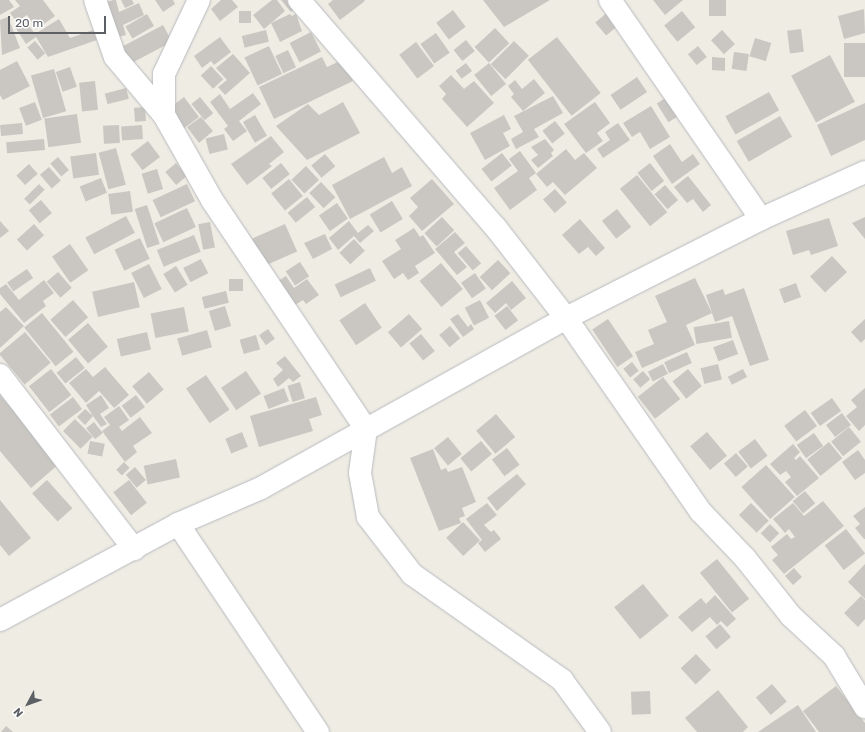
<!DOCTYPE html>
<style>
body{margin:0}
#map{position:relative;width:865px;height:732px;overflow:hidden;background:#efece4;font-family:Rubik,sans-serif}
div>[style]{position:absolute}
.building>*{inset:0;background:#cac7c2;transform-origin:0 0}
.roads{filter:drop-shadow(0 0 1px #b7babe) drop-shadow(0 0 1px #b7babe)}
.minor>*{height:22px;margin:-11px;padding:0 11px;transform-origin:11px;border-radius:11px;background:#fff}
span{translate:-50% -50%;white-space:nowrap;text-align:center;line-height:1.15;-webkit-text-stroke:3.5px #fff;paint-order:stroke}
.north{position:absolute;left:8px;top:684px;width:40px;height:40px;-webkit-text-stroke:3px #fff;paint-order:stroke;rotate:229deg;font-size:11px;font-weight:700;line-height:16px;text-align:center;color:#5c6065}
.north::after{content:'';display:block;margin:auto;width:14px;height:18px;background:#5c6065;clip-path:polygon(50% 0,100% 100%,50% 72%,0 100%)}
.scale{position:absolute;left:8px;top:16px;width:98px;height:18px;box-sizing:border-box;border:2px solid #5c6065;border-top:0;padding-left:5px;font-size:12px;line-height:14px;white-space:nowrap;color:#5c6065;-webkit-text-stroke:3px #fff;paint-order:stroke}
</style>
<div id="map">
<div class="building">
<i style="clip-path:polygon(0 0,9px 0,14px 7px,0 15px)"></i>
<i style="clip-path:polygon(15px 0,43px 0,55px 16px,37px 29px,27px 15px,17px 22px,10px 13px,20px 6px)"></i>
<i style="clip-path:polygon(113px 0,116px 0,119px 12px,139px 3px,144px 15px,123px 25px,126px 35px,111px 39px,101px 4px)"></i>
<i style="clip-path:polygon(121px 0,132px 0,134px 4px,125px 8px)"></i>
<i style="clip-path:polygon(155px 0,173px 0,175px 4px,163px 12px)"></i>
<i style="clip-path:polygon(221px 0,232px 0,238px 7px,220px 21px,211px 9px)"></i>
<i style="clip-path:polygon(272px 0,277px 0,285px 11px,264px 29px,253px 15px)"></i>
<i style="clip-path:polygon(281px 0,295px 0,299px 5px,291px 12px)"></i>
<i style="clip-path:polygon(333px 0,364px 0,365px 1px,340px 20px,328px 4px)"></i>
<i style="clip-path:polygon(483px 0,550px 0,504px 27px)"></i>
<i style="clip-path:polygon(653px 0,683px 0,665px 15px)"></i>
<i style="left:709px;top:0;width:17px;height:16px"></i>
<i style="clip-path:polygon(864px 9px,865px 33px,844px 39px,838px 16px)"></i>
<i style="left:453px;top:10px;width:21px;height:21px;rotate:53deg"></i>
<i style="left:239px;top:11px;width:12px;height:12px"></i>
<i style="left:609px;top:11px;width:17px;height:18px;rotate:50deg"></i>
<i style="left:682px;top:11px;width:21px;height:23px;rotate:51deg"></i>
<i style="left:147px;top:14px;width:14px;height:25px;rotate:60deg"></i>
<i style="clip-path:polygon(290px 14px,292px 16px,296px 14px,302px 31px,280px 42px,271px 23px)"></i>
<i style="clip-path:polygon(8px 17px,20px 48px,2px 55px,0 20px)"></i>
<i style="clip-path:polygon(59px 19px,70px 38px,93px 30px,97px 40px,48px 57px,36px 37px,26px 44px,15px 27px,25px 20px,35px 34px)"></i>
<i style="left:163px;top:25px;width:19px;height:47px;rotate:62deg"></i>
<i style="left:495px;top:28px;width:21px;height:28px;rotate:47deg"></i>
<i style="left:801px;top:29px;width:23px;height:14px;rotate:83deg"></i>
<i style="left:266px;top:30px;width:12px;height:25px;rotate:76deg"></i>
<i style="left:722px;top:30px;width:19px;height:15px;rotate:47deg"></i>
<i style="left:311px;top:32px;width:22px;height:24px;rotate:63deg"></i>
<i style="left:436px;top:33px;width:24px;height:19px;rotate:55deg"></i>
<i style="clip-path:polygon(220px 37px,231px 52px,214px 65px,211px 61px,202px 68px,194px 56px)"></i>
<i style="left:557px;top:37px;width:71px;height:37px;rotate:52deg"></i>
<i style="left:755px;top:38px;width:17px;height:19px;rotate:17deg"></i>
<i style="left:466px;top:40px;width:14px;height:16px;rotate:51deg"></i>
<i style="left:35px;top:41px;width:16px;height:10px;rotate:50deg"></i>
<i style="left:514px;top:41px;width:21px;height:33px;rotate:45deg"></i>
<i style="left:416px;top:42px;width:30px;height:21px;rotate:53deg"></i>
<i style="left:865px;top:43px;width:34px;height:21px;rotate:90deg"></i>
<i style="left:269px;top:46px;width:31px;height:27px;rotate:65deg"></i>
<i style="left:698px;top:46px;width:14px;height:13px;rotate:51deg"></i>
<i style="left:288px;top:50px;width:19px;height:14px;rotate:65deg"></i>
<i style="left:734px;top:52px;width:15px;height:17px;rotate:8deg"></i>
<i style="clip-path:polygon(233px 54px,250px 73px,225px 95px,218px 87px,227px 80px,216px 68px)"></i>
<i style="left:830px;top:55px;width:53px;height:44px;rotate:62deg"></i>
<i style="clip-path:polygon(322px 57px,327px 67px,342px 60px,353px 81px,274px 119px,259px 87px)"></i>
<i style="clip-path:polygon(712px 57px,725px 58px,725px 71px,712px 70px)"></i>
<i style="clip-path:polygon(17px 61px,30px 86px,3px 100px,0 95px,0 70px)"></i>
<i style="left:466px;top:63px;width:10px;height:13px;rotate:53deg"></i>
<i style="left:489px;top:63px;width:27px;height:19px;rotate:51deg"></i>
<i style="left:211px;top:66px;width:18px;height:14px;rotate:47deg"></i>
<i style="left:70px;top:67px;width:21px;height:15px;rotate:71deg"></i>
<i style="left:54px;top:69px;width:44px;height:24px;rotate:74deg"></i>
<i style="clip-path:polygon(451px 75px,464px 89px,474px 81px,494px 103px,467px 127px,442px 99px,446px 94px,439px 86px)"></i>
<i style="left:637px;top:77px;width:18px;height:32px;rotate:56deg"></i>
<i style="clip-path:polygon(534px 79px,545px 93px,523px 111px,511px 97px,514px 94px,508px 86px,515px 80px,522px 89px)"></i>
<i style="left:95px;top:81px;width:29px;height:16px;rotate:84deg"></i>
<i style="left:126px;top:88px;width:11px;height:22px;rotate:75deg"></i>
<i style="left:769px;top:92px;width:21px;height:50px;rotate:61deg"></i>
<i style="clip-path:polygon(253px 93px,261px 104px,239px 121px,247px 131px,233px 141px,224px 129px,228px 126px,210px 102px,220px 94px,230px 109px)"></i>
<i style="left:672px;top:94px;width:22px;height:18px;rotate:58deg"></i>
<i style="clip-path:polygon(553px 96px,563px 113px,534px 129px,539px 137px,516px 149px,511px 139px,523px 132px,514px 116px)"></i>
<i style="left:184px;top:97px;width:25px;height:20px;rotate:53deg"></i>
<i style="left:200px;top:97px;width:21px;height:11px;rotate:51deg"></i>
<i style="left:35px;top:102px;width:19px;height:17px;rotate:69deg"></i>
<i style="clip-path:polygon(343px 102px,360px 133px,307px 160px,276px 126px,308px 104px,319px 115px)"></i>
<i style="clip-path:polygon(595px 102px,610px 123px,597px 133px,603px 141px,586px 153px,564px 124px)"></i>
<i style="clip-path:polygon(865px 103px,865px 140px,831px 156px,817px 125px)"></i>
<i style="clip-path:polygon(651px 106px,670px 137px,650px 149px,640px 132px,632px 137px,623px 123px)"></i>
<i style="left:145px;top:107px;width:14px;height:11px;rotate:86deg"></i>
<i style="left:77px;top:114px;width:29px;height:33px;rotate:82deg"></i>
<i style="left:255px;top:115px;width:24px;height:14px;rotate:60deg"></i>
<i style="clip-path:polygon(504px 115px,511px 129px,503px 133px,510px 146px,485px 160px,470px 133px)"></i>
<i style="left:780px;top:116px;width:24px;height:50px;rotate:60deg"></i>
<i style="clip-path:polygon(201px 117px,213px 131px,199px 143px,187px 127px)"></i>
<i style="left:555px;top:121px;width:16px;height:16px;rotate:52deg"></i>
<i style="left:22px;top:123px;width:11px;height:22px;rotate:85deg"></i>
<i style="clip-path:polygon(618px 123px,630px 140px,603px 158px,597px 149px,610px 140px,605px 132px)"></i>
<i style="left:119px;top:125px;width:18px;height:16px;rotate:87deg"></i>
<i style="left:142px;top:125px;width:14px;height:21px;rotate:86deg"></i>
<i style="left:224px;top:134px;width:16px;height:19px;rotate:76deg"></i>
<i style="clip-path:polygon(271px 136px,284px 152px,269px 164px,272px 166px,247px 185px,231px 164px)"></i>
<i style="left:44px;top:139px;width:11px;height:38px;rotate:85deg"></i>
<i style="clip-path:polygon(545px 139px,554px 150px,551px 153px,553px 156px,538px 168px,531px 160px,538px 155px,531px 147px)"></i>
<i style="left:148px;top:141px;width:20px;height:22px;rotate:53deg"></i>
<i style="clip-path:polygon(670px 144px,682px 162px,693px 154px,700px 164px,672px 184px,653px 156px)"></i>
<i style="left:116px;top:148px;width:38px;height:18px;rotate:75deg"></i>
<i style="clip-path:polygon(566px 149px,575px 160px,584px 153px,597px 168px,565px 195px,553px 182px,547px 187px,536px 174px)"></i>
<i style="clip-path:polygon(520px 151px,536px 173px,529px 178px,537px 190px,510px 210px,494px 188px,518px 171px,509px 159px)"></i>
<i style="left:96px;top:153px;width:22px;height:26px;rotate:82deg"></i>
<i style="left:502px;top:153px;width:16px;height:26px;rotate:52deg"></i>
<i style="left:325px;top:154px;width:16px;height:18px;rotate:50deg"></i>
<i style="left:58px;top:157px;width:17px;height:10px;rotate:50deg"></i>
<i style="clip-path:polygon(384px 157px,392px 173px,402px 167px,412px 186px,350px 219px,332px 185px)"></i>
<i style="left:176px;top:163px;width:17px;height:14px;rotate:50deg"></i>
<i style="left:281px;top:163px;width:14px;height:24px;rotate:51deg"></i>
<i style="left:650px;top:163px;width:23px;height:16px;rotate:52deg"></i>
<i style="left:29px;top:164px;width:13px;height:17px;rotate:48deg"></i>
<i style="left:306px;top:166px;width:19px;height:20px;rotate:47deg"></i>
<i style="left:49px;top:167px;width:18px;height:12px;rotate:49deg"></i>
<i style="left:157px;top:169px;width:21px;height:16px;rotate:73deg"></i>
<i style="left:637px;top:175px;width:48px;height:22px;rotate:51deg"></i>
<i style="clip-path:polygon(688px 176px,711px 205px,703px 212px,693px 199px,687px 203px,674px 187px)"></i>
<i style="left:101px;top:178px;width:16px;height:23px;rotate:68deg"></i>
<i style="left:289px;top:179px;width:22px;height:23px;rotate:51deg"></i>
<i style="clip-path:polygon(432px 179px,454px 204px,422px 231px,409px 216px,418px 207px,410px 198px)"></i>
<i style="left:321px;top:182px;width:21px;height:16px;rotate:47deg"></i>
<i style="left:39px;top:184px;width:8px;height:21px;rotate:45deg"></i>
<i style="left:187px;top:184px;width:19px;height:38px;rotate:65deg"></i>
<i style="left:665px;top:185px;width:20px;height:14px;rotate:49deg"></i>
<i style="left:555px;top:189px;width:18px;height:16px;rotate:49deg"></i>
<i style="left:130px;top:191px;width:21px;height:22px;rotate:82deg"></i>
<i style="left:307px;top:197px;width:13px;height:25px;rotate:51deg"></i>
<i style="left:41px;top:200px;width:17px;height:16px;rotate:50deg"></i>
<i style="left:392px;top:201px;width:21px;height:26px;rotate:59deg"></i>
<i style="left:337px;top:203px;width:19px;height:22px;rotate:55deg"></i>
<i style="left:147px;top:205px;width:41px;height:13px;rotate:72deg"></i>
<i style="left:187px;top:208px;width:21px;height:36px;rotate:65deg"></i>
<i style="left:617px;top:209px;width:23px;height:19px;rotate:52deg"></i>
<i style="left:126px;top:216px;width:19px;height:46px;rotate:62deg"></i>
<i style="left:442px;top:217px;width:18px;height:24px;rotate:47deg"></i>
<i style="clip-path:polygon(865px 217px,865px 239px,852px 223px)"></i>
<i style="clip-path:polygon(829px 218px,838px 246px,811px 255px,809px 250px,793px 255px,786px 231px)"></i>
<i style="clip-path:polygon(580px 219px,605px 248px,596px 256px,588px 247px,579px 254px,562px 235px)"></i>
<i style="clip-path:polygon(0 221px,9px 231px,0 238px)"></i>
<i style="clip-path:polygon(349px 221px,358px 233px,368px 225px,374px 231px,360px 243px,354px 236px,338px 250px,329px 238px)"></i>
<i style="left:210px;top:222px;width:26px;height:12px;rotate:79deg"></i>
<i style="left:34px;top:224px;width:15px;height:23px;rotate:48deg"></i>
<i style="left:285px;top:224px;width:30px;height:38px;rotate:66deg"></i>
<i style="clip-path:polygon(414px 228px,420px 237px,423px 235px,435px 253px,415px 266px,419px 273px,408px 280px,403px 273px,394px 279px,382px 261px,401px 249px,395px 240px)"></i>
<i style="clip-path:polygon(455px 232px,465px 243px,454px 252px,467px 267px,457px 275px,435px 249px)"></i>
<i style="clip-path:polygon(325px 234px,332px 249px,313px 259px,304px 243px)"></i>
<i style="left:194px;top:235px;width:18px;height:40px;rotate:68deg"></i>
<i style="left:140px;top:238px;width:23px;height:28px;rotate:65deg"></i>
<i style="left:354px;top:239px;width:16px;height:20px;rotate:47deg"></i>
<i style="left:70px;top:244px;width:32px;height:22px;rotate:55deg"></i>
<i style="left:466px;top:246px;width:23px;height:11px;rotate:49deg"></i>
<i style="left:832px;top:256px;width:22px;height:30px;rotate:47deg"></i>
<i style="left:201px;top:259px;width:16px;height:20px;rotate:63deg"></i>
<i style="left:498px;top:260px;width:18px;height:25px;rotate:47deg"></i>
<i style="left:300px;top:262px;width:17px;height:17px;rotate:57deg"></i>
<i style="left:441px;top:263px;width:34px;height:28px;rotate:50deg"></i>
<i style="left:149px;top:264px;width:28px;height:20px;rotate:63deg"></i>
<i style="left:176px;top:266px;width:22px;height:15px;rotate:58deg"></i>
<i style="left:370px;top:268px;width:14px;height:39px;rotate:65deg"></i>
<i style="left:27px;top:269px;width:11px;height:24px;rotate:56deg"></i>
<i style="left:58px;top:272px;width:21px;height:15px;rotate:49deg"></i>
<i style="left:475px;top:273px;width:19px;height:17px;rotate:55deg"></i>
<i style="clip-path:polygon(286px 276px,294px 288px,307px 279px,319px 295px,306px 304px,303px 300px,289px 309px,272px 285px)"></i>
<i style="clip-path:polygon(695px 278px,712px 313px,686px 325px,695px 345px,642px 368px,635px 352px,654px 344px,648px 330px,667px 322px,655px 296px)"></i>
<i style="left:229px;top:279px;width:14px;height:12px"></i>
<i style="clip-path:polygon(44px 280px,54px 293px,43px 301px,46px 306px,24px 323px,0 294px,0 288px,6px 284px,19px 300px)"></i>
<i style="clip-path:polygon(512px 281px,526px 298px,511px 310px,506px 303px,495px 313px,486px 303px)"></i>
<i style="left:134px;top:282px;width:26px;height:43px;rotate:77deg"></i>
<i style="left:796px;top:283px;width:15px;height:18px;rotate:70deg"></i>
<i style="clip-path:polygon(744px 288px,769px 360px,750px 366px,732px 316px,715px 322px,706px 295px,723px 289px,725px 295px)"></i>
<i style="left:226px;top:291px;width:12px;height:25px;rotate:76deg"></i>
<i style="left:73px;top:300px;width:23px;height:30px;rotate:49deg"></i>
<i style="left:480px;top:300px;width:20px;height:17px;rotate:63deg"></i>
<i style="left:365px;top:303px;width:30px;height:31px;rotate:56deg"></i>
<i style="left:225px;top:306px;width:21px;height:17px;rotate:73deg"></i>
<i style="left:507px;top:306px;width:18px;height:16px;rotate:52deg"></i>
<i style="clip-path:polygon(6px 307px,24px 326px,0 348px,0 312px)"></i>
<i style="left:184px;top:307px;width:25px;height:34px;rotate:79deg"></i>
<i style="left:42px;top:313px;width:50px;height:23px;rotate:51deg"></i>
<i style="left:409px;top:314px;width:20px;height:28px;rotate:49deg"></i>
<i style="clip-path:polygon(458px 314px,468px 327px,471px 324px,474px 329px,463px 337px,450px 319px)"></i>
<i style="left:608px;top:319px;width:45px;height:19px;rotate:56deg"></i>
<i style="clip-path:polygon(865px 319px,865px 339px,861px 343px,851px 332px)"></i>
<i style="left:729px;top:321px;width:17px;height:36px;rotate:80deg"></i>
<i style="left:88px;top:323px;width:31px;height:26px;rotate:50deg"></i>
<i style="left:450px;top:326px;width:16px;height:14px;rotate:50deg"></i>
<i style="left:268px;top:329px;width:12px;height:11px;rotate:55deg"></i>
<i style="left:207px;top:330px;width:18px;height:31px;rotate:74deg"></i>
<i style="left:25px;top:332px;width:40px;height:34px;rotate:50deg"></i>
<i style="left:147px;top:332px;width:18px;height:31px;rotate:77deg"></i>
<i style="left:421px;top:334px;width:22px;height:15px;rotate:51deg"></i>
<i style="left:256px;top:335px;width:15px;height:17px;rotate:74deg"></i>
<i style="left:733px;top:340px;width:15px;height:21px;rotate:70deg"></i>
<i style="left:687px;top:352px;width:12px;height:25px;rotate:66deg"></i>
<i style="clip-path:polygon(285px 356px,301px 376px,293px 382px,289px 378px,278px 387px,273px 379px,283px 370px,276px 363px)"></i>
<i style="left:76px;top:357px;width:14px;height:25px;rotate:51deg"></i>
<i style="left:632px;top:362px;width:11px;height:11px;rotate:52deg"></i>
<i style="left:663px;top:364px;width:11px;height:17px;rotate:63deg"></i>
<i style="left:718px;top:364px;width:16px;height:18px;rotate:76deg"></i>
<i style="clip-path:polygon(105px 367px,129px 395px,114px 408px,99px 391px,86px 403px,69px 383px,86px 369px,93px 377px)"></i>
<i style="left:51px;top:369px;width:33px;height:28px;rotate:52deg"></i>
<i style="left:688px;top:369px;width:22px;height:20px;rotate:51deg"></i>
<i style="left:743px;top:369px;width:9px;height:17px;rotate:63deg"></i>
<i style="left:246px;top:371px;width:27px;height:30px;rotate:56deg"></i>
<i style="left:643px;top:371px;width:11px;height:13px;rotate:49deg"></i>
<i style="left:149px;top:372px;width:23px;height:22px;rotate:50deg"></i>
<i style="left:206px;top:375px;width:42px;height:24px;rotate:56deg"></i>
<i style="left:663px;top:377px;width:28px;height:32px;rotate:52deg"></i>
<i style="left:300px;top:382px;width:17px;height:13px;rotate:73deg"></i>
<i style="left:284px;top:388px;width:14px;height:22px;rotate:69deg"></i>
<i style="clip-path:polygon(865px 388px,865px 425px,859px 431px,846px 416px,857px 407px,851px 400px)"></i>
<i style="clip-path:polygon(0 395px,59px 464px,31px 488px,0 451px)"></i>
<i style="clip-path:polygon(101px 395px,109px 408px,100px 414px,107px 424px,101px 427px,93px 416px,85px 425px,77px 417px,85px 409px,93px 416px,86px 405px)"></i>
<i style="left:136px;top:395px;width:15px;height:18px;rotate:53deg"></i>
<i style="left:73px;top:397px;width:15px;height:29px;rotate:53deg"></i>
<i style="clip-path:polygon(316px 397px,322px 415px,309px 419px,313px 431px,259px 447px,250px 416px)"></i>
<i style="left:832px;top:398px;width:16px;height:26px;rotate:55deg"></i>
<i style="clip-path:polygon(119px 406px,129px 420px,119px 427px,122px 431px,140px 417px,152px 433px,133px 446px,137px 452px,125px 462px,102px 431px,110px 425px,104px 417px)"></i>
<i style="left:805px;top:410px;width:20px;height:26px;rotate:53deg"></i>
<i style="left:842px;top:413px;width:15px;height:20px;rotate:53deg"></i>
<i style="left:496px;top:414px;width:30px;height:26px;rotate:50deg"></i>
<i style="left:75px;top:419px;width:25px;height:17px;rotate:45deg"></i>
<i style="left:94px;top:422px;width:14px;height:10px;rotate:51deg"></i>
<i style="left:849px;top:427px;width:19px;height:23px;rotate:51deg"></i>
<i style="left:242px;top:432px;width:16px;height:18px;rotate:68deg"></i>
<i style="left:707px;top:432px;width:31px;height:22px;rotate:50deg"></i>
<i style="left:814px;top:433px;width:16px;height:21px;rotate:55deg"></i>
<i style="left:448px;top:437px;width:22px;height:18px;rotate:51deg"></i>
<i style="left:755px;top:439px;width:21px;height:21px;rotate:53deg"></i>
<i style="left:90px;top:441px;width:15px;height:13px;rotate:11deg"></i>
<i style="left:481px;top:441px;width:17px;height:27px;rotate:50deg"></i>
<i style="left:829px;top:442px;width:21px;height:28px;rotate:51deg"></i>
<i style="clip-path:polygon(793px 444px,800px 452px,794px 458px,796px 460px,800px 456px,819px 478px,797px 496px,785px 482px,791px 477px,786px 471px,780px 475px,770px 464px)"></i>
<i style="left:507px;top:448px;width:21px;height:19px;rotate:53deg"></i>
<i style="clip-path:polygon(433px 449px,441px 470px,446px 468px,448px 472px,462px 467px,476px 502px,462px 508px,465px 516px,459px 518px,461px 523px,439px 531px,410px 458px)"></i>
<i style="clip-path:polygon(858px 450px,865px 460px,865px 473px,855px 480px,842px 462px)"></i>
<i style="left:736px;top:453px;width:18px;height:16px;rotate:49deg"></i>
<i style="left:176px;top:459px;width:19px;height:33px;rotate:78deg"></i>
<i style="left:124px;top:462px;width:8px;height:11px;rotate:45deg"></i>
<i style="left:766px;top:465px;width:43px;height:33px;rotate:48deg"></i>
<i style="left:135px;top:467px;width:17px;height:12px;rotate:50deg"></i>
<i style="clip-path:polygon(517px 474px,526px 484px,497px 511px,487px 498px)"></i>
<i style="left:47px;top:480px;width:38px;height:20px;rotate:48deg"></i>
<i style="left:129px;top:480px;width:29px;height:20px;rotate:52deg"></i>
<i style="left:805px;top:491px;width:16px;height:16px;rotate:50deg"></i>
<i style="clip-path:polygon(0 500px,31px 538px,9px 556px,0 545px)"></i>
<i style="clip-path:polygon(823px 501px,844px 526px,784px 574px,772px 560px,778px 555px,771px 547px,787px 534px,791px 539px,795px 537px,789px 529px,785px 533px,773px 519px,793px 503px,804px 516px)"></i>
<i style="clip-path:polygon(487px 503px,497px 515px,484px 525px,491px 532px,494px 530px,501px 539px,485px 552px,478px 543px,482px 540px,466px 519px)"></i>
<i style="left:751px;top:503px;width:25px;height:17px;rotate:45deg"></i>
<i style="clip-path:polygon(865px 507px,865px 539px,864px 539px,855px 528px,860px 524px,853px 516px)"></i>
<i style="left:463px;top:522px;width:25px;height:23px;rotate:47deg"></i>
<i style="left:770px;top:524px;width:13px;height:13px;rotate:45deg"></i>
<i style="left:846px;top:529px;width:31px;height:27px;rotate:52deg"></i>
<i style="left:717px;top:559px;width:51px;height:22px;rotate:51deg"></i>
<i style="clip-path:polygon(865px 564px,865px 599px,848px 582px)"></i>
<i style="left:794px;top:568px;width:12px;height:12px;rotate:48deg"></i>
<i style="left:643px;top:584px;width:41px;height:37px;rotate:51deg"></i>
<i style="clip-path:polygon(715px 595px,736px 619px,727px 627px,721px 621px,717px 625px,710px 617px,692px 632px,678px 617px,701px 598px,706px 604px)"></i>
<i style="clip-path:polygon(861px 596px,865px 600px,865px 619px,858px 627px,844px 613px)"></i>
<i style="left:720px;top:624px;width:17px;height:19px;rotate:50deg"></i>
<i style="left:696px;top:654px;width:22px;height:21px;rotate:47deg"></i>
<i style="left:772px;top:684px;width:23px;height:21px;rotate:50deg"></i>
<i style="clip-path:polygon(836px 686px,865px 723px,865px 732px,819px 732px,803px 711px)"></i>
<i style="clip-path:polygon(718px 690px,748px 727px,743px 732px,697px 732px,685px 718px)"></i>
<i style="left:650px;top:691px;width:23px;height:19px;rotate:88deg"></i>
<i style="clip-path:polygon(798px 705px,816px 732px,758px 732px)"></i>
<i style="clip-path:polygon(6px 726px,13px 732px,1px 732px)"></i>
</div>
<div class="roads">
<div class="minor">
<i style="left:95px;top:0;width:60px;rotate:70.7deg"></i>
<i style="left:115px;top:57px;width:76px;rotate:49.8deg"></i>
<i style="left:164px;top:115px;width:98px;rotate:60.5deg"></i>
<i style="left:212px;top:200px;width:276px;rotate:56.1deg"></i>
<i style="left:366px;top:429px;width:44px;rotate:97.8deg"></i>
<i style="left:360px;top:473px;width:45px;rotate:79.7deg"></i>
<i style="left:368px;top:517px;width:72px;rotate:52.3deg"></i>
<i style="left:412px;top:574px;width:184px;rotate:35.2deg"></i>
<i style="left:562px;top:680px;width:64px;rotate:53.8deg"></i>
<i style="left:299px;top:0;width:301px;rotate:49.2deg"></i>
<i style="left:496px;top:228px;width:114px;rotate:52.1deg"></i>
<i style="left:566px;top:318px;width:236px;rotate:55.2deg"></i>
<i style="left:701px;top:512px;width:64px;rotate:46.3deg"></i>
<i style="left:745px;top:558px;width:74px;rotate:51.6deg"></i>
<i style="left:791px;top:616px;width:59px;rotate:42.9deg"></i>
<i style="left:834px;top:656px;width:60px;rotate:58.7deg"></i>
<i style="left:610px;top:0;width:266px;rotate:55.4deg"></i>
<i style="left:164px;top:115px;width:41px;rotate:-90deg"></i>
<i style="left:164px;top:74px;width:82px;rotate:-64.7deg"></i>
<i style="left:0;top:375px;width:220px;rotate:52.4deg"></i>
<i style="left:178px;top:524px;width:251px;rotate:56.1deg"></i>
<i style="left:0;top:620px;width:202px;rotate:-28.3deg"></i>
<i style="left:178px;top:524px;width:90px;rotate:-23.4deg"></i>
<i style="left:261px;top:488px;width:349px;rotate:-29.1deg"></i>
<i style="left:566px;top:318px;width:219px;rotate:-26.9deg"></i>
<i style="left:761px;top:219px;width:114px;rotate:-24.3deg"></i>
</div>
</div>
<div class="north">N</div>
<div class="scale">20 m</div>
</div>
